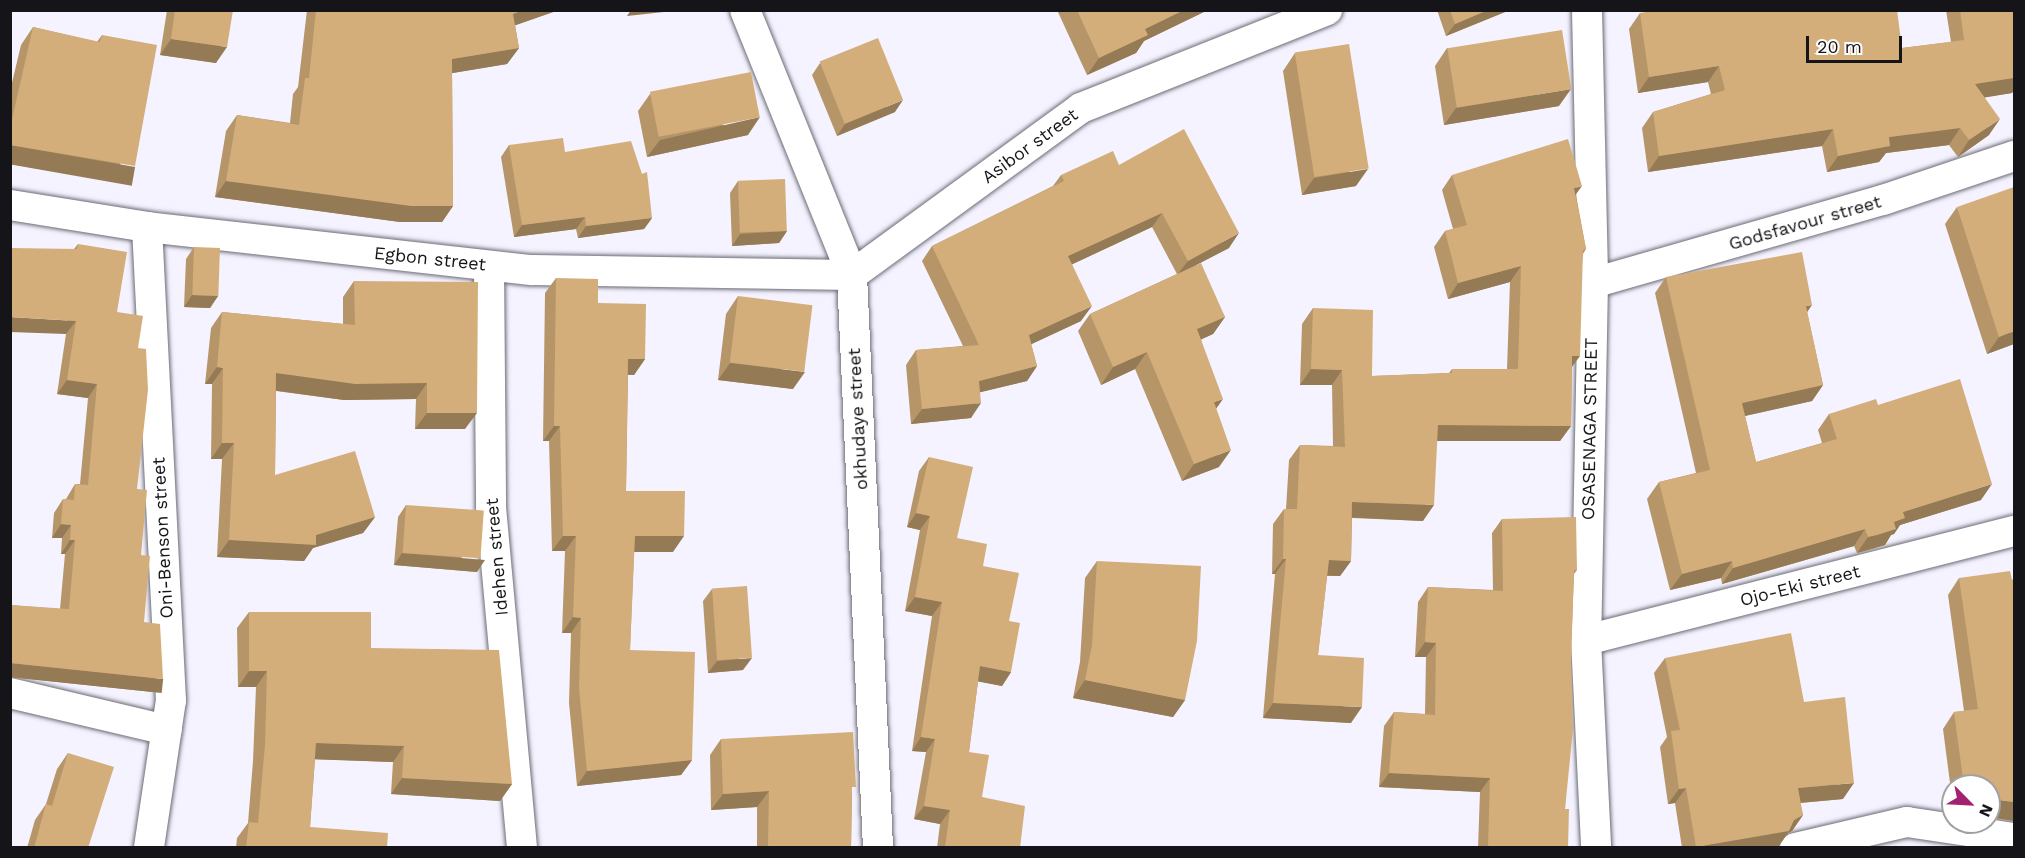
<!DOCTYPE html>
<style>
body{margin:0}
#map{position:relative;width:2025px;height:858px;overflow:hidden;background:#f4f3ff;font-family:"Work Sans",sans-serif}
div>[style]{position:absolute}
.roads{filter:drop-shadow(0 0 2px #6c6b75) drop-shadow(0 0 2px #6c6b75)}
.minor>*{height:30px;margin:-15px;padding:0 15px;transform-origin:15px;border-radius:15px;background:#fff}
.wall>*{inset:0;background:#b69669}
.shaded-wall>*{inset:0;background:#947a55;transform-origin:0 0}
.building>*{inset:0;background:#d4ae7a;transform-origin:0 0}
span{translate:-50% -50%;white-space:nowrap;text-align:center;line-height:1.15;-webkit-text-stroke:5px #fff;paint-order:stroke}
.street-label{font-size:18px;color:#151418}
.frame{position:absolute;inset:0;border:12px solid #151418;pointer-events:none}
.north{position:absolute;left:1941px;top:774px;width:60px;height:60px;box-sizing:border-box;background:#fff;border:2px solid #a1a1a3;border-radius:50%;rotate:114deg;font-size:16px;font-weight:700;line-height:24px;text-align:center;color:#151418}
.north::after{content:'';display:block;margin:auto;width:21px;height:27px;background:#a32171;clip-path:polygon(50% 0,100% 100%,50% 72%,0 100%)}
.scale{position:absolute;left:1806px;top:36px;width:96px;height:27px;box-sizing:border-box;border:3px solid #151418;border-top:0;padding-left:8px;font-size:18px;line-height:21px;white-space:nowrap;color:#151418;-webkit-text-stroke:4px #fff;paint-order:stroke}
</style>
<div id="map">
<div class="roads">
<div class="minor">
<i style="left:745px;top:10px;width:286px;rotate:68deg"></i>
<i style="left:852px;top:275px;width:574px;rotate:87.4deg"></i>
<i style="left:1587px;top:10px;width:273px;rotate:88.7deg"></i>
<i style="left:1593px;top:283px;width:357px;rotate:91.1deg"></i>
<i style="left:1586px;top:640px;width:208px;rotate:87.2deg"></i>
<i style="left:10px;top:205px;width:139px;rotate:9.1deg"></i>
<i style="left:147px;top:227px;width:387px;rotate:6.4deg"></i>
<i style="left:532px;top:270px;width:320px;rotate:0.9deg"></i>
<i style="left:852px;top:275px;width:283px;rotate:-36.1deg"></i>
<i style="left:1081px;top:108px;width:265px;rotate:-21.7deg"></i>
<i style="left:147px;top:227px;width:474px;rotate:87.1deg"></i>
<i style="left:171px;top:700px;width:150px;rotate:98.5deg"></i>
<i style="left:489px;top:266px;width:241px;rotate:89.5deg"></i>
<i style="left:491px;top:507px;width:342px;rotate:84.8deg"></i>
<i style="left:1593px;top:283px;width:302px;rotate:-16deg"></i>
<i style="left:1883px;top:200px;width:138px;rotate:-18.6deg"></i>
<i style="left:1586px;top:640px;width:442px;rotate:-14.3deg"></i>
<i style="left:10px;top:693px;width:161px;rotate:13.3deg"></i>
<i style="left:1795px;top:848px;width:115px;rotate:-13.1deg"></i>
<i style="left:1907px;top:822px;width:108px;rotate:8.5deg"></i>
</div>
</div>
<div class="wall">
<i style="clip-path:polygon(167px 10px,233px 10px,216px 63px,160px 55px)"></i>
<i style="clip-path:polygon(307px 10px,559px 10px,515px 25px,519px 48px,507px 64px,452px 73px,453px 206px,442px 222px,400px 222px,215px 197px,226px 131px,237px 115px,290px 123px,293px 94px,298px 87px)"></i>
<i style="clip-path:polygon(1057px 10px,1208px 10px,1144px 41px,1136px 53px,1087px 75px)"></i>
<i style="clip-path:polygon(1437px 10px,1510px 10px,1446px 36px)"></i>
<i style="clip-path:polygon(1946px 10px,2014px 10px,2014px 90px,2012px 93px,1985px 97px,1989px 135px,1958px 157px,1949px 145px,1886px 153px,1879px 162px,1827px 172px,1822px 146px,1648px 172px,1642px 128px,1653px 112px,1711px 94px,1708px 82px,1638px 93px,1629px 29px,1640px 13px,1902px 48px,1951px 42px)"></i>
<i style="clip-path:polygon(33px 27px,97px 42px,102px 35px,123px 183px,10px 164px,10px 91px,21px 45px)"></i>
<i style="clip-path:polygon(1447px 48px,1559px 106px,1444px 125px,1435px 66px)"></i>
<i style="clip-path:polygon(1295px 53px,1356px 186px,1302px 195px,1283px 71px)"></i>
<i style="clip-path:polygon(820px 63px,895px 112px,837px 136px,812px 75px)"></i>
<i style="clip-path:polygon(650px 94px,748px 135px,647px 157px,638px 111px)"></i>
<i style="clip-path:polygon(509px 145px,565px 152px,652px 218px,644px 229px,578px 238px,576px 229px,514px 237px,501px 157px)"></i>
<i style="clip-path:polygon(1119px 165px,1229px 248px,1196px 265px,1225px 317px,1213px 334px,1201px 339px,1216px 408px,1219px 467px,1182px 481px,1135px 369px,1101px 385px,1078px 331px,1090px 314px,1177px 274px,1152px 227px,1072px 264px,1081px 321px,1031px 344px,1037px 366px,1027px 381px,980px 392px,971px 418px,911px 424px,906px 365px,916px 350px,963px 346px,922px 261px,932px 246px,1053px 186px,1061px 175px)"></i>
<i style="clip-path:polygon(1452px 175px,1576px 195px,1586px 249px,1583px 254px,1572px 367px,1571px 426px,1560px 441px,1437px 441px,1423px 521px,1352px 518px,1351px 561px,1340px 576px,1327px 576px,1318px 655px,1351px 723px,1263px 718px,1275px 574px,1272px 574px,1273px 524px,1284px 509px,1286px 509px,1289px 460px,1300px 445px,1333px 446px,1332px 385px,1300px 385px,1302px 324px,1313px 308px,1372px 376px,1449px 373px,1452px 369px,1507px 369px,1510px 282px,1448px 299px,1434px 247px,1445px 231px,1453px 229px,1442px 190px)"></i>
<i style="clip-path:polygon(738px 181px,787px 231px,779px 243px,732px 246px,730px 193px)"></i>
<i style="clip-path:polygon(1957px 207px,2014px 344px,1987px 354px,1945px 224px)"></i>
<i style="clip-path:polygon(78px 244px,138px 348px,137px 489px,141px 555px,144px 622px,153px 692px,10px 677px,10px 605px,60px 609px,65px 554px,61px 554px,62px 538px,52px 538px,54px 513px,63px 499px,66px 499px,75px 484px,80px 484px,88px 398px,57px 394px,66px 334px,74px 249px)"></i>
<i style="clip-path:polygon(194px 247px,218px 296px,210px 308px,184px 307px,186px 259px)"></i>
<i style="clip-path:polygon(1666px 277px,1807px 312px,1823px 385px,1812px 401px,1745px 416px,1756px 462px,1822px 443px,1818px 430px,1829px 414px,1878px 405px,1981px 500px,1900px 525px,1894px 534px,1891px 535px,1885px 545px,1866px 551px,1857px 553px,1854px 546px,1722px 584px,1721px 578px,1670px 590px,1647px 499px,1659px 482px,1696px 473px,1655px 293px)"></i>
<i style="clip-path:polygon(556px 278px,598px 303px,645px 359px,634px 375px,628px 375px,626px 491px,673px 552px,634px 552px,630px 650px,692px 760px,681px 775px,577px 786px,569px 703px,571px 633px,562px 633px,565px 551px,552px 551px,549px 441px,543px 441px,545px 293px)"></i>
<i style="clip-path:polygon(354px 281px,465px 429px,415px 429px,416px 399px,344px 400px,276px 391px,275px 475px,375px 517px,363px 533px,313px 548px,304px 561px,217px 557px,222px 459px,211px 459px,212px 384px,205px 384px,211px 328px,222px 312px,343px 324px,343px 297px)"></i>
<i style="clip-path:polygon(738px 296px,793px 389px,718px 380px,726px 314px)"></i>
<i style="clip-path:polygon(929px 457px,957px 538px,983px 566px,1009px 621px,1011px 672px,1002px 686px,978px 681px,969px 752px,982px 797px,1020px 848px,937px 848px,940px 824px,914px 819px,926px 752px,912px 751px,932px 616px,905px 611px,920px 530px,907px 527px,919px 471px)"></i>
<i style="clip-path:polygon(406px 505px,477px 572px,394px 565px,398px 517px)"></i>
<i style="clip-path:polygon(1502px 519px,1577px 570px,1574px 574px,1565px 809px,1568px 848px,1478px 848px,1480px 792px,1379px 787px,1384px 726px,1394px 712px,1425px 714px,1426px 657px,1415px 657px,1418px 602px,1428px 587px,1493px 590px,1492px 533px)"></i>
<i style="clip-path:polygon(1097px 561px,1185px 700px,1173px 717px,1073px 698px,1080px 662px,1085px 578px)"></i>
<i style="clip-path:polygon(1959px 578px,2012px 580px,2014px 579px,2014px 821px,1989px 817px,1989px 786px,1953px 786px,1953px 806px,1943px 729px,1954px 712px,1964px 711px,1948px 595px)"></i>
<i style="clip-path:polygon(712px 589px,743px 670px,708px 673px,703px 601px)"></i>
<i style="clip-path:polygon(249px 612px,371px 648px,512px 784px,500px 801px,391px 794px,393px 762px,315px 759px,310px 827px,387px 848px,236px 848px,237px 838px,248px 823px,253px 761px,256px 687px,238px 687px,237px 628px)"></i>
<i style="clip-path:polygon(1665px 658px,1804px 702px,1843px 799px,1800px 803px,1803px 815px,1792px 831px,1788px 833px,1778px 847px,1682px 848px,1675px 803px,1668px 804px,1660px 747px,1667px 737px,1654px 673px)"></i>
<i style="clip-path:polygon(721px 739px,852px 792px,851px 848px,757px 848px,757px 807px,711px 810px,710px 755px)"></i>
<i style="clip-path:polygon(68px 753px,88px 848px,27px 848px,35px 820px,46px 804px,57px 769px)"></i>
</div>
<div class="shaded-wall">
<i style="clip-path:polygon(523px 10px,559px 10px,502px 30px,513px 14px)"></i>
<i style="clip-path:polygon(631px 10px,682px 10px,627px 16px)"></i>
<i style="clip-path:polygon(1184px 10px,1208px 10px,1144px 41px,1136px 53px,1087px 75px,1099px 58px,1145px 29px)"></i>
<i style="clip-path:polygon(1488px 10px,1510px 10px,1446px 36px,1455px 24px)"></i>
<i style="clip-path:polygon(171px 39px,227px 47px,216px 63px,160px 55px)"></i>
<i style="clip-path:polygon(519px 48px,507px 64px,441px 75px,452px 59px)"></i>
<i style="clip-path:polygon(1719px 66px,1708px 82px,1638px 93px,1649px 77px)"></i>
<i style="clip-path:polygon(2014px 76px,2014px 90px,2012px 93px,1964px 101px,1975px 84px)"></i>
<i style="clip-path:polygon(1571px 89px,1559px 106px,1444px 125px,1456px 108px)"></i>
<i style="clip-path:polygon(903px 100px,895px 112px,837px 136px,845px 124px)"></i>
<i style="clip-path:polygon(760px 117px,748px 135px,647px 157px,660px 140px)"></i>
<i style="clip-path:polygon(2000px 119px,1989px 135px,1958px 157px,1969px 140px)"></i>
<i style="clip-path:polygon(1960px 128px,1949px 145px,1886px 153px,1879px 162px,1827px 172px,1838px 156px,1889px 137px)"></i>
<i style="clip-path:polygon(1833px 129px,1822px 146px,1648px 172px,1659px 156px)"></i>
<i style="left:10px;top:145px;width:127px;height:19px;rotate:10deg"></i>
<i style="clip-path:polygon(1368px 169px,1356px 186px,1302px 195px,1314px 178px)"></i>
<i style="clip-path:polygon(226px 181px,453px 206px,442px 222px,400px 222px,215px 197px)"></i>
<i style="clip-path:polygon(1582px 186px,1571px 201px,1574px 188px)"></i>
<i style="clip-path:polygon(1162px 213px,1152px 227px,1058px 271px,1068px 256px)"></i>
<i style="clip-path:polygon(585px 217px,576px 229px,514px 237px,522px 225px)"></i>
<i style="clip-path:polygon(652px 218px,644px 229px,578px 238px,586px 226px)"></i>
<i style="clip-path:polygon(787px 231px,779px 243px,732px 246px,740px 234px)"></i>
<i style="clip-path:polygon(1239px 233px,1229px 248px,1177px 275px,1188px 261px)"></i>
<i style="clip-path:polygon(1521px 266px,1510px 282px,1448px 299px,1458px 283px)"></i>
<i style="clip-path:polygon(192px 295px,218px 296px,210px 308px,184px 307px)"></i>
<i style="clip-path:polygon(1812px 305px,1801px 321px,1806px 306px)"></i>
<i style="clip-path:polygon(1092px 306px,1081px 321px,1019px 350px,1029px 335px)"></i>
<i style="clip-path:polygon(10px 317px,76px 321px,66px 334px,10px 332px)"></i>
<i style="clip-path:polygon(1225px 317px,1213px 334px,1185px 347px,1197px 329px)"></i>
<i style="clip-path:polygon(2014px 331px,2014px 344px,1987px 354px,1999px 337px)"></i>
<i style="clip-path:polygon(1147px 352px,1135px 369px,1101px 385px,1113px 367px)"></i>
<i style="clip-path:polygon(1572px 356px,1580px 356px,1569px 371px)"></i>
<i style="clip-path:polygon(628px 359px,645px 359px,634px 375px,617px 374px)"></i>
<i style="clip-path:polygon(730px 363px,805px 372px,793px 389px,718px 380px)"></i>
<i style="clip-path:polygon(1037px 366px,1027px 381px,969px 395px,979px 381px)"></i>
<i style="clip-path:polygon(217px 367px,223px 368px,212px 384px,205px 384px)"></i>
<i style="clip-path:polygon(1311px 369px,1342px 370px,1332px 385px,1300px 385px)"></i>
<i style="clip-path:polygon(276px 373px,427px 383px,416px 399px,344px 400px,264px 389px)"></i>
<i style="clip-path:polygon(67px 380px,97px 384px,88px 398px,57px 394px)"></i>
<i style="clip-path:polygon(1823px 385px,1812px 401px,1731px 419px,1742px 403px)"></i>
<i style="clip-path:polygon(1223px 399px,1211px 416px,1214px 402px)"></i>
<i style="clip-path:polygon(981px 403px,971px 418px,911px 424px,922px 409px)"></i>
<i style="clip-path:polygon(427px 413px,477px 413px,465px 429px,415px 429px)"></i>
<i style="clip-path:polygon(1438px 425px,1571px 426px,1560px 441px,1427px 441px)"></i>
<i style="clip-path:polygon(554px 426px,560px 426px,549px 441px,543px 441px)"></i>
<i style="clip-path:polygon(222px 443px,234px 443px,222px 459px,211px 459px)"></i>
<i style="clip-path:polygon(1231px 450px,1219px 467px,1182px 481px,1194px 464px)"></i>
<i style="clip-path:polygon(1992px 484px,1981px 500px,1900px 525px,1894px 534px,1891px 535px,1885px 545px,1857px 553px,1868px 537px,1894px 522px,1903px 512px)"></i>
<i style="clip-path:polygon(1352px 502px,1434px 505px,1423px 521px,1342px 517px)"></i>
<i style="clip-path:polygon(916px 513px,930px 516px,920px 530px,907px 527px)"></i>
<i style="clip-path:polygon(375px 517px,363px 533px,313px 548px,304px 561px,217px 557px,229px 540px,316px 535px)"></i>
<i style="clip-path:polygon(61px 524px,71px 525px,62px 538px,52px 538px)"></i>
<i style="clip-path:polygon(1865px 529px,1854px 546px,1722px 584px,1733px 568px)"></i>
<i style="clip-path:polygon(563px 536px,576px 536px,565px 551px,552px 551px)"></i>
<i style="clip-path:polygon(635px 536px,684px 536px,673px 552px,624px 552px)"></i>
<i style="clip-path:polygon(70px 540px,75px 540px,65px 554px,61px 554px)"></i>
<i style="clip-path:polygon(402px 553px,485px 560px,477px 572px,394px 565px)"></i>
<i style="clip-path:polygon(1283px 559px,1286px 559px,1275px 574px,1272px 574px)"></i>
<i style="clip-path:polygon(1329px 560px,1351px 561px,1340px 576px,1318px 575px)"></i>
<i style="clip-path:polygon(1732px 561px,1721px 578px,1670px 590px,1682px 574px)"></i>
<i style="clip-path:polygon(915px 597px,942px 602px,932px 616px,905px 611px)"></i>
<i style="clip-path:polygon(573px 617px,581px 618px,571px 633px,562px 633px)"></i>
<i style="clip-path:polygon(1425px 642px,1436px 643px,1426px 657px,1415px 657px)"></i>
<i style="clip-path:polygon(752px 658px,743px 670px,708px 673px,717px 661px)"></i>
<i style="left:10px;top:663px;width:154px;height:14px;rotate:6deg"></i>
<i style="clip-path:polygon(980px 666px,1011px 672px,1002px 686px,970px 680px)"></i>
<i style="clip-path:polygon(249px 671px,267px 671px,256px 687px,238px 687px)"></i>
<i style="clip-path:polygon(1085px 680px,1185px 700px,1173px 717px,1073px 698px)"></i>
<i style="clip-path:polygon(1273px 703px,1362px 707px,1351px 723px,1263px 718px)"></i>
<i style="clip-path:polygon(921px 737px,935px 739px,926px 752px,912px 751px)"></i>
<i style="clip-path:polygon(316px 743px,404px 746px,393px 762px,305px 759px)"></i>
<i style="clip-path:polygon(692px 760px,681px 775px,577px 786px,587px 771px)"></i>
<i style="clip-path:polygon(1389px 773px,1490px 778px,1480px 792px,1379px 787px)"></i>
<i style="clip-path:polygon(402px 778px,512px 784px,500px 801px,391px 794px)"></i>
<i style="clip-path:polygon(1854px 783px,1843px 799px,1787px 804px,1798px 788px)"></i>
<i style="clip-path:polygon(1686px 788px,1675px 803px,1668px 804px,1679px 789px)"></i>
<i style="clip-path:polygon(769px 791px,757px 807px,711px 810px,723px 794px)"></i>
<i style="clip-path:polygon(1989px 799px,2014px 802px,2014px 821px,1989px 817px)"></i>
<i style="clip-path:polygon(924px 806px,950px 810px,940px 824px,914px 819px)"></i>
<i style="clip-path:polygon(1803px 815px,1792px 831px,1788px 833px,1778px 847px,1696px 848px,1794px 820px)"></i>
</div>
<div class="building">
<i style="clip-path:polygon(175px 10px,233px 10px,227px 47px,171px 39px)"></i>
<i style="clip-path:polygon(316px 10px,523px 10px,513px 14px,519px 48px,452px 59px,453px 206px,411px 206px,226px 181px,237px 115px,299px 125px,305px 78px,309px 78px)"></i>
<i style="clip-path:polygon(1077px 10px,1184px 10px,1145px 29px,1148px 35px,1099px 58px)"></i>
<i style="clip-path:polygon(1450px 10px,1488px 10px,1455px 24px)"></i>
<i style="clip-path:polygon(1657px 10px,1897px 10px,1902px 48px,1964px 40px,1960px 10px,2014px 10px,2014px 78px,1975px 84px,2000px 119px,1969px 140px,1960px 128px,1889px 137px,1890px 146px,1838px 156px,1833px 129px,1659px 156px,1653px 112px,1725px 90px,1719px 66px,1649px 77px,1640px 13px)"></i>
<i style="clip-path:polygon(33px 27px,100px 42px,102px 35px,157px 45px,135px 166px,10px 145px,10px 128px)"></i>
<i style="left:1562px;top:30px;width:60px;height:116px;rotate:81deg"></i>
<i style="left:878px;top:38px;width:67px;height:63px;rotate:68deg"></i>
<i style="left:1349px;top:44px;width:126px;height:55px;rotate:81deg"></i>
<i style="left:751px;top:72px;width:46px;height:103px;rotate:79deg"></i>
<i style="clip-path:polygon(1184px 129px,1239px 233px,1188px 261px,1162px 213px,1068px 256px,1092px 306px,1029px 335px,1037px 366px,979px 381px,981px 403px,922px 409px,916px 350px,979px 345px,932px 246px,1064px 181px,1061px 175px,1113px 151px,1119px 165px)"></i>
<i style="clip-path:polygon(563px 138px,565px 152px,631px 141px,642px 174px,647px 172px,652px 218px,586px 226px,585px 217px,522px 225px,509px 145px)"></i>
<i style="clip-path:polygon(1568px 139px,1582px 186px,1574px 188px,1586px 249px,1583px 250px,1580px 356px,1572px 356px,1571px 426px,1438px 425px,1434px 505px,1352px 502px,1351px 561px,1329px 560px,1318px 655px,1364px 658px,1362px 707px,1273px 703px,1286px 559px,1283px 559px,1284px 509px,1297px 509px,1300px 445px,1345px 447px,1342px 370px,1311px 369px,1313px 308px,1373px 310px,1372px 376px,1452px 373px,1452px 369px,1518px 369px,1521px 266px,1458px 283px,1445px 231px,1467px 225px,1452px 175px)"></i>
<i style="left:785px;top:179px;width:52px;height:47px;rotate:88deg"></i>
<i style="clip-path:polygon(2014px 187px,2014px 331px,1999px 337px,1957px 207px)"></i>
<i style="clip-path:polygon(78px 244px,127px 252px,117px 312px,143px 316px,138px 348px,146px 349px,148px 390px,137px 489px,147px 490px,141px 555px,150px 556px,144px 622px,160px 624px,163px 679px,10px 663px,10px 605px,69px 609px,75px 540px,70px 540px,71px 525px,61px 524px,63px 499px,74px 500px,75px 484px,88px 485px,97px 384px,67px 380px,76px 321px,10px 317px,10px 248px,77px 249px)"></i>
<i style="left:194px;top:247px;width:26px;height:48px;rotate:2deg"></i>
<i style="clip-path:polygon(1802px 252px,1812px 305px,1806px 306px,1823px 385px,1742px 403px,1756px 462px,1837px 439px,1829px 414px,1876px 399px,1878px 405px,1960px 379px,1992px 484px,1903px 512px,1905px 518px,1894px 522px,1896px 529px,1877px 535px,1868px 537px,1865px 529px,1733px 568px,1732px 561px,1682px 574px,1659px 482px,1710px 470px,1666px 277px)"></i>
<i style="clip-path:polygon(1201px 263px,1225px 317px,1197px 329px,1223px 399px,1214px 402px,1231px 450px,1194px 464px,1147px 352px,1113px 367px,1090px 314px)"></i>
<i style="clip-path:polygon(556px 278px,598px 279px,598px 303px,646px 304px,645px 359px,628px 359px,626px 491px,685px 491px,684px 536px,635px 536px,630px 650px,695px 652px,692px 760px,587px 771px,579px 688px,581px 618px,573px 617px,576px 536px,563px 536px,560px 426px,554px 426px)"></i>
<i style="clip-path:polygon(354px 281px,478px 282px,477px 413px,427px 413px,427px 383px,355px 384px,276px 373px,275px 475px,355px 451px,375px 517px,316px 535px,316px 545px,229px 540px,234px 443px,222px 443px,223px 368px,217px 367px,222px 312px,355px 325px)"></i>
<i style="left:738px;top:296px;width:75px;height:67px;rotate:7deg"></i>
<i style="clip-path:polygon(929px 457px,973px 467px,957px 538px,987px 544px,983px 566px,1019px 573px,1009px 621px,1020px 623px,1011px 672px,980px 666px,969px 752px,989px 755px,982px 797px,1025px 806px,1020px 848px,945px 848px,950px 810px,924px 806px,935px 739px,921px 737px,942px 602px,915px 597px,930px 516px,916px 513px)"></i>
<i style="left:406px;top:505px;width:78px;height:48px;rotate:4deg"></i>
<i style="clip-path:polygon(1576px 517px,1577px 570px,1574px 570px,1571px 661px,1573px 729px,1565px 809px,1569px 809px,1568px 848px,1488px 848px,1490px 778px,1389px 773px,1394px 712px,1435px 715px,1436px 643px,1425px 642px,1428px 587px,1503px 591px,1502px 519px)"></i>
<i style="clip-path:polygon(1097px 561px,1201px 566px,1197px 641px,1185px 700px,1085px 680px,1092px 645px)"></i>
<i style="clip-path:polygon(2010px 571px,2012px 580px,2014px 579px,2014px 802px,1989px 799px,1989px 786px,1964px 786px,1954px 712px,1978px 709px,1959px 578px)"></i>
<i style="left:747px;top:586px;width:72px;height:35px;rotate:86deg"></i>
<i style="clip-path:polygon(249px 612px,371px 612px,371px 648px,499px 650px,512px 784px,402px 778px,404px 746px,316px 743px,310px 827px,388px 833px,387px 848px,246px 848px,249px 822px,258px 823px,265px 745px,267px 671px,249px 671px)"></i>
<i style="clip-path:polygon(1791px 633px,1804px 702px,1845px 697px,1854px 783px,1798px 788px,1803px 815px,1794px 820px,1789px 831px,1696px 847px,1686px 788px,1679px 789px,1671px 731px,1680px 730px,1665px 658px)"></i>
<i style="clip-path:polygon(853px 732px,856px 787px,852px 787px,851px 848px,768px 848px,769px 791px,723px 794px,721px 739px)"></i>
<i style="clip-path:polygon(68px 753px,114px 767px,88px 848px,34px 848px,46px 804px,52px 806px)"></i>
</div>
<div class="street-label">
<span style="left:1030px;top:146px;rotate:-36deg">Asibor street</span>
<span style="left:1805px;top:223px;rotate:-16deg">Godsfavour street</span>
<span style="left:430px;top:259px;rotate:6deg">Egbon street</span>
<span style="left:858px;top:419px;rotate:-93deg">okhudaye street</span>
<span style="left:1590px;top:429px;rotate:-89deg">OSASENAGA STREET</span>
<span style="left:163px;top:538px;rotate:-93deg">Oni-Benson street</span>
<span style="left:497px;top:557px;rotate:-95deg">Idehen street</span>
<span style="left:1800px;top:586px;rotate:-14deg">Ojo-Eki street</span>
</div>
<div class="frame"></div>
<div class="north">N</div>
<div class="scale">20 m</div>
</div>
